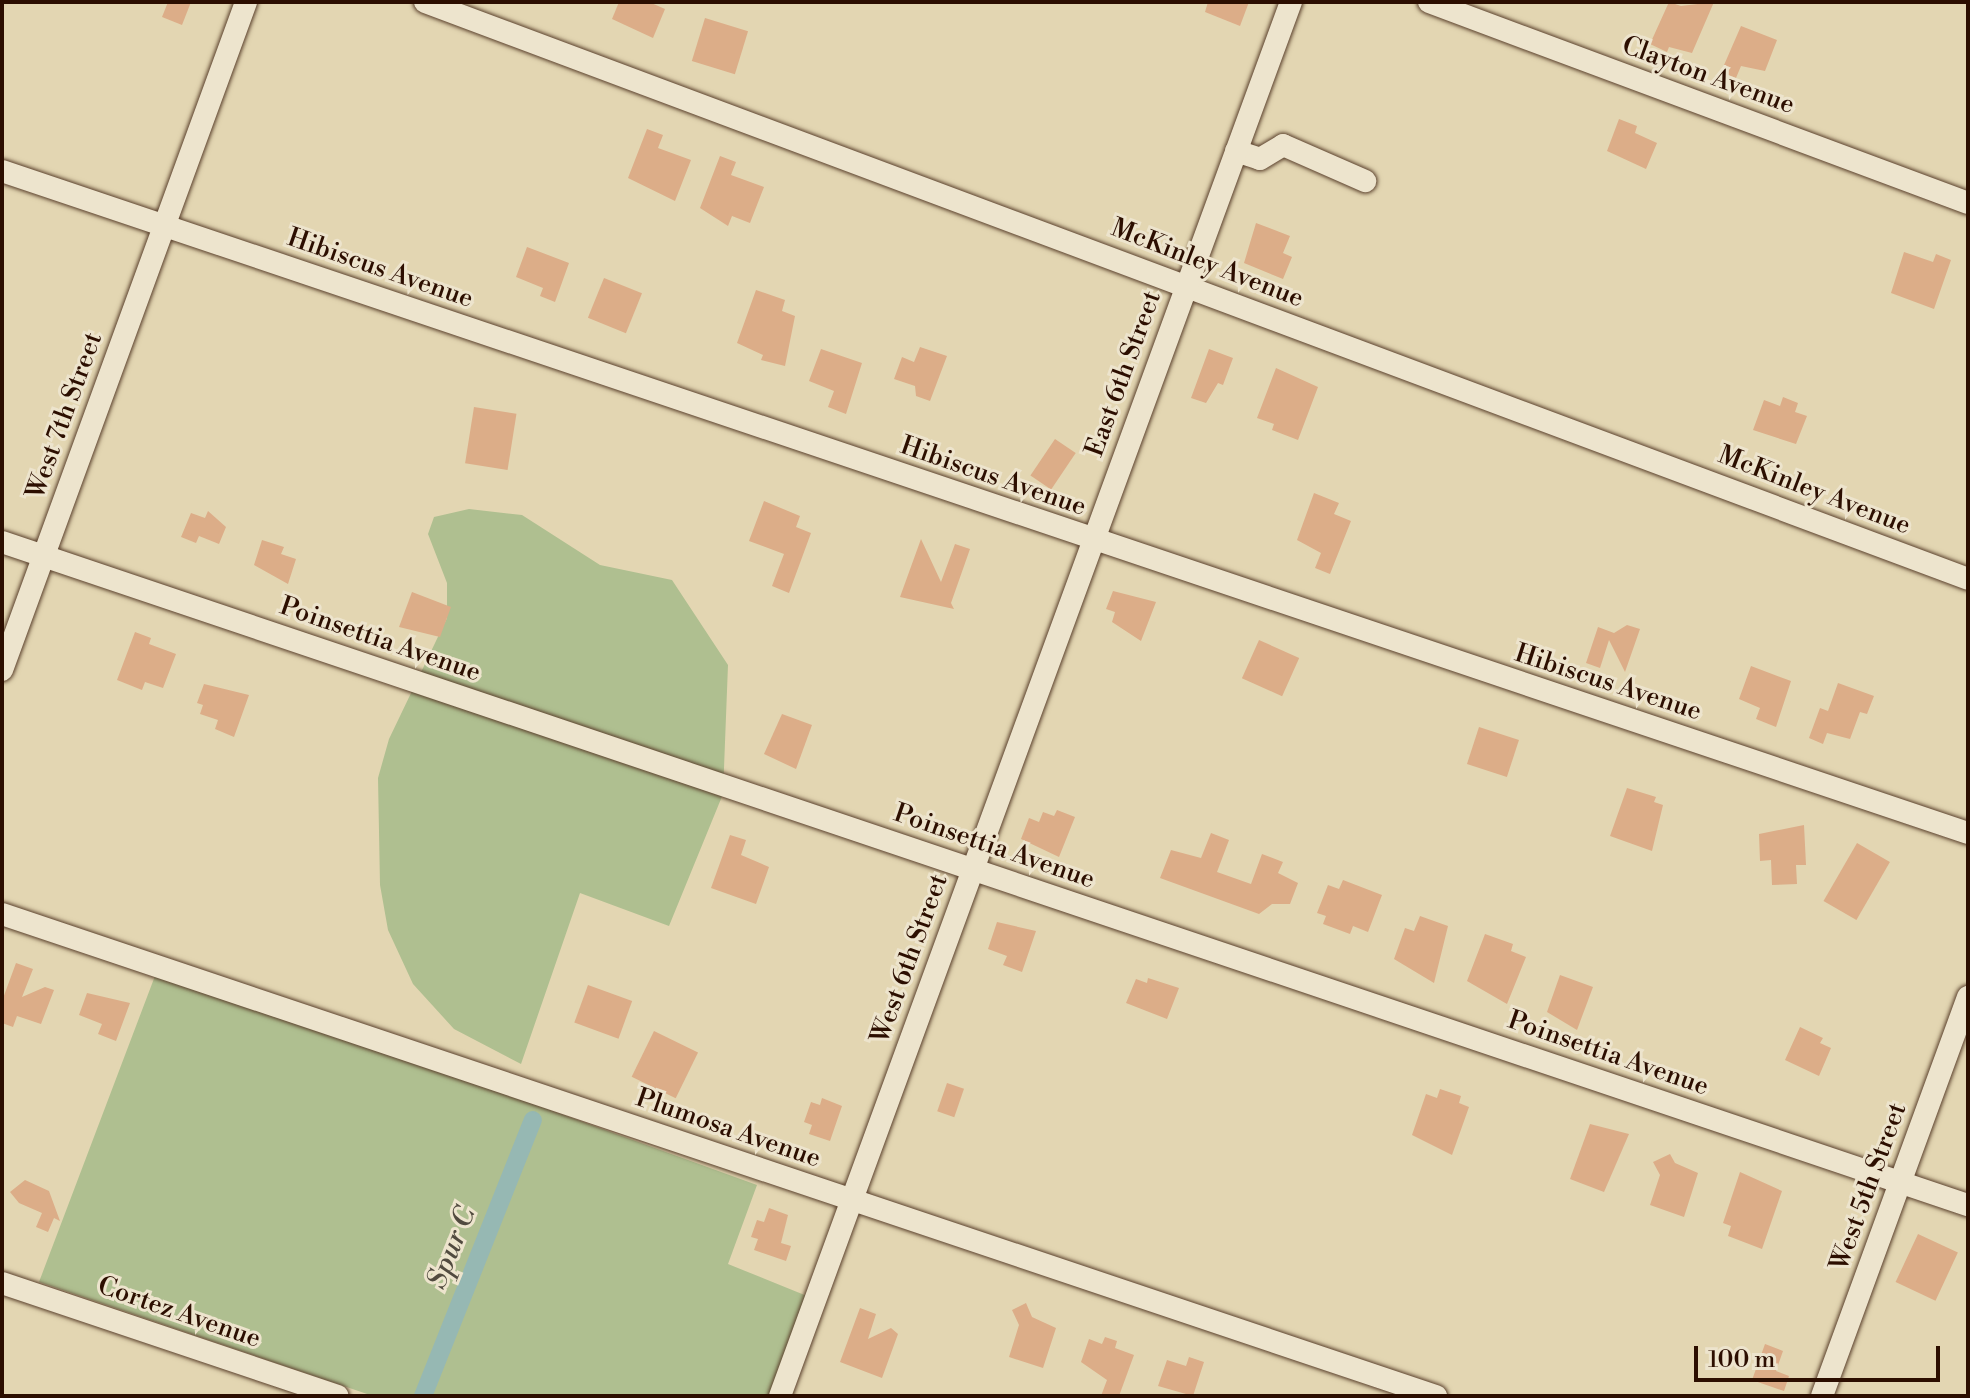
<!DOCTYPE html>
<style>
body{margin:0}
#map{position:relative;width:1970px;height:1398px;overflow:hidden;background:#e3d6b2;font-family:"Libre Bodoni",serif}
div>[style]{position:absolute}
.green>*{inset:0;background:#afbf90}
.canal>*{height:18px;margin:-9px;padding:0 9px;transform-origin:9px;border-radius:9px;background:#96b8b3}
.building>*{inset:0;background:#dcad88;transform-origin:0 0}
.roads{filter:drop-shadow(0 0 2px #5a402c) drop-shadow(0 0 2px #5a402c)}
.minor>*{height:22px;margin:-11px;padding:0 11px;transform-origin:11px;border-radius:11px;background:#ede4cd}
span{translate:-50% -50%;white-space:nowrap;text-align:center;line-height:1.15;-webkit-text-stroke:6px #ede4cd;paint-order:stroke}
.street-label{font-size:26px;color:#2c0e00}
.water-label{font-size:28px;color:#514a3f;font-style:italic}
.frame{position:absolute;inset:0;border:4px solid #2c0e00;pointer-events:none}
.scale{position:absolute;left:1694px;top:1346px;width:246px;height:36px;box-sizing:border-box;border:4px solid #2c0e00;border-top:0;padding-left:10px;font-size:24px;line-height:28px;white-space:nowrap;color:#2c0e00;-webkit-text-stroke:6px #ede4cd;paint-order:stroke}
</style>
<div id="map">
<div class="green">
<i style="clip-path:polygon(469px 509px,522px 515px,600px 565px,672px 580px,728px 665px,723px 794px,669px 926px,580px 893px,521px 1064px,454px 1029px,413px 984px,388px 930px,380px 885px,378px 778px,389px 739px,447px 618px,447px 583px,428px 534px,434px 517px)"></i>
<i style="clip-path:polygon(158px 968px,757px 1185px,728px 1264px,807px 1296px,769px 1396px,373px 1396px,39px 1282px)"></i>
</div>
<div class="canal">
<i style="left:423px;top:1396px;width:297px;rotate:-68.3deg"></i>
</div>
<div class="building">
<i style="clip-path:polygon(168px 2px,191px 2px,182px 25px,162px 17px)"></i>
<i style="clip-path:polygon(619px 2px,649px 2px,665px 9px,653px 38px,612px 19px)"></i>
<i style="clip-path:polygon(1208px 2px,1249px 2px,1240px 26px,1205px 12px)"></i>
<i style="clip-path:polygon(1669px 2px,1681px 6px,1714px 2px,1692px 53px,1669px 47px,1667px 52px,1650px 44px)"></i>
<i style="left:705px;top:18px;width:45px;height:45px;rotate:17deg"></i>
<i style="clip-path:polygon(1741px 26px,1777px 40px,1765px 71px,1741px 66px,1736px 78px,1721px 72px)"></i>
<i style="clip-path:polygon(1619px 119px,1637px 126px,1635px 133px,1657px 143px,1646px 169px,1607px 151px)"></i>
<i style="clip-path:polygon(647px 129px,663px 135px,658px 148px,691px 160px,675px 201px,628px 178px)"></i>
<i style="clip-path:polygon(720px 156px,736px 162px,731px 175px,764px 187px,750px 223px,732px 216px,728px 226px,700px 208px)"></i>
<i style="clip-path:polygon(1256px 223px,1290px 236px,1283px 253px,1292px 257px,1283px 279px,1244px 263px)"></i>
<i style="clip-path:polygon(527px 247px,569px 263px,555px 302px,540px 296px,543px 288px,516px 277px)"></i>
<i style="clip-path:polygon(1904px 252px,1933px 262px,1936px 254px,1951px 260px,1934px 309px,1891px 293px)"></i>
<i style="left:604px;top:278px;width:41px;height:43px;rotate:22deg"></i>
<i style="clip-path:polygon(756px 290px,785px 300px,782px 311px,795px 316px,785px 366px,761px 360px,763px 355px,737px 343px)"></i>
<i style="clip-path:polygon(920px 347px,947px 356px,930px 401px,916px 396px,915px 386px,894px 379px,902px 357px,914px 362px)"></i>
<i style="clip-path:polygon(821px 349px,862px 363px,846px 414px,828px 407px,834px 391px,809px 381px)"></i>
<i style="clip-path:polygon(1209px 349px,1233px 358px,1223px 385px,1218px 383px,1206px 403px,1191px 398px)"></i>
<i style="clip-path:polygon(1276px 368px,1318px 387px,1298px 440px,1272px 430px,1274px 424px,1257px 418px)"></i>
<i style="clip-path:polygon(1783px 397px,1798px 403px,1795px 412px,1807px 416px,1796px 444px,1753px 430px,1764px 400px,1780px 406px)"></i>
<i style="left:474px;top:407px;width:43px;height:57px;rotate:9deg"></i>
<i style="left:1055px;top:439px;width:25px;height:44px;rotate:34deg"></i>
<i style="clip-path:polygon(1314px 493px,1339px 503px,1334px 514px,1351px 521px,1330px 574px,1315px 568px,1321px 553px,1297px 540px)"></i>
<i style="clip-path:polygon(764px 501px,800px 516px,796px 527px,811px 533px,789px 593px,772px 586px,784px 554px,749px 541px)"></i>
<i style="clip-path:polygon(208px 511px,226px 527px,219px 544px,199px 536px,196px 543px,181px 537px,191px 513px,205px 518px)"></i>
<i style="clip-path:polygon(921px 539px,941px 582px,955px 544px,970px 549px,951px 603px,954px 609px,900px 597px)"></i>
<i style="clip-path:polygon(262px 540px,284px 547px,281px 554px,296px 559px,288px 584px,254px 565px)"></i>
<i style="clip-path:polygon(1113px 591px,1156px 602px,1141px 641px,1112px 622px,1115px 612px,1106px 609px)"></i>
<i style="clip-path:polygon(412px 592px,451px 607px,440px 637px,399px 627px)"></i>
<i style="clip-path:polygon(1627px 625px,1640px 629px,1625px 672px,1609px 640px,1600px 668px,1586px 663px,1598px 627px,1614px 633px)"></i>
<i style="clip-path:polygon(135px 632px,151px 638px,149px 644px,176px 654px,163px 688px,145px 682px,142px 690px,117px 680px)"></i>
<i style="left:1259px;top:640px;width:44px;height:42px;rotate:24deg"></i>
<i style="clip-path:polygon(1751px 666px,1791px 681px,1776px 727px,1756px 719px,1760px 708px,1739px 699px)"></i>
<i style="clip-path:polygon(1838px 683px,1874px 696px,1867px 714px,1860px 712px,1850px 739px,1827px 733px,1823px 744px,1809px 738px,1820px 708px,1828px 711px)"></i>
<i style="clip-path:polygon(204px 684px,249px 695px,234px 737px,215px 729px,218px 720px,200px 714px,203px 705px,197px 703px)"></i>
<i style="clip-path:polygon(782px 714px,812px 725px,796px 769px,764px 754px)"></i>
<i style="left:1479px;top:727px;width:42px;height:39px;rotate:18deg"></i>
<i style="clip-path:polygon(1627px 788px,1656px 797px,1654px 802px,1663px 805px,1652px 851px,1610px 836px)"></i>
<i style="clip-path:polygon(1057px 810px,1075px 817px,1059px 857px,1021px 839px,1029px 818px,1039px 822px,1043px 812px,1054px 816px)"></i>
<i style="clip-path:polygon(1804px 825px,1806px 865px,1796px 865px,1797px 884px,1772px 885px,1771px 860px,1760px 861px,1759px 834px)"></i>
<i style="clip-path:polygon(1211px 833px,1229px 840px,1217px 872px,1251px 884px,1262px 854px,1283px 862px,1278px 873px,1298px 883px,1290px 904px,1272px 904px,1259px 914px,1160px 878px,1171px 850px,1201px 858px)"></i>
<i style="clip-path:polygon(730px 835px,746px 840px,741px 855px,769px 867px,756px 904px,711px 888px)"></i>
<i style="left:1857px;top:843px;width:38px;height:67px;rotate:30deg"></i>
<i style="clip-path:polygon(1343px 880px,1382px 895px,1368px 932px,1353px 926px,1350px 934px,1323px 924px,1326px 916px,1317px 913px,1328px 885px,1339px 889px)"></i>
<i style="clip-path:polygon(1420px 916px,1448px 926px,1434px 983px,1394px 959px,1405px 928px,1414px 931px)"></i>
<i style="clip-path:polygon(997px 922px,1036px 931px,1022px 972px,1003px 965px,1007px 956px,988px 949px)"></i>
<i style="clip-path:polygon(1485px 934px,1513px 944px,1511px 951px,1526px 957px,1507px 1004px,1467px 981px)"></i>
<i style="clip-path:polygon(16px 963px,33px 969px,22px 997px,45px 987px,54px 990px,41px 1024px,17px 1016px,13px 1027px,2px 1023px,2px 1001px)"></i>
<i style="clip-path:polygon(1560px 975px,1593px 987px,1577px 1030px,1547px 1012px)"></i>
<i style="clip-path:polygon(1148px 978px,1179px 988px,1167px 1019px,1126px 1003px,1136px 979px,1147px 983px)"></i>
<i style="left:588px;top:985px;width:47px;height:40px;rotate:20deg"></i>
<i style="clip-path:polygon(87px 993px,130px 1003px,116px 1041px,98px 1034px,102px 1024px,79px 1015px)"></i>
<i style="clip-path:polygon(1800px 1027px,1823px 1038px,1820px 1043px,1831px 1048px,1819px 1076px,1785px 1060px)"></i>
<i style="left:654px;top:1031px;width:49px;height:51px;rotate:26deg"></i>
<i style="left:947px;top:1083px;width:18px;height:30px;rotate:19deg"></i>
<i style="clip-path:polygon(1440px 1089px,1461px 1096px,1459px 1103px,1469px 1107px,1452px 1155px,1412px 1135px,1426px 1094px,1437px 1098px)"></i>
<i style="clip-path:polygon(822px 1098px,842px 1106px,830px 1141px,809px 1134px,812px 1125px,804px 1122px,811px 1102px,820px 1105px)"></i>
<i style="clip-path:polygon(1590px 1124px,1629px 1134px,1604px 1192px,1570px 1179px)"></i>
<i style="clip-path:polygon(1670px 1154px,1675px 1163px,1698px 1173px,1684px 1217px,1650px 1205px,1660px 1175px,1653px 1162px)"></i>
<i style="clip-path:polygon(1740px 1172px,1782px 1191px,1762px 1249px,1728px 1236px,1731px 1226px,1723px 1223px)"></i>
<i style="clip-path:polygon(25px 1180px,49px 1191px,60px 1221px,54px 1218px,48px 1232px,36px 1227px,42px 1213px,19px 1203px,10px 1192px)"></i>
<i style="clip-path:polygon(769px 1208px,788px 1215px,781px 1243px,791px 1246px,786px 1261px,754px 1250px,758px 1239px,751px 1237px,757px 1220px,764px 1222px)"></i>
<i style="left:1918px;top:1234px;width:44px;height:53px;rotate:25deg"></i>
<i style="clip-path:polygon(1026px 1303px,1032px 1317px,1056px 1328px,1043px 1368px,1009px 1357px,1019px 1325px,1012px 1310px)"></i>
<i style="clip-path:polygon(860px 1308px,876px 1314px,868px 1339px,891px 1328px,898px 1334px,882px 1378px,840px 1362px)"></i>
<i style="clip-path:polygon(1105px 1337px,1117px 1341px,1115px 1348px,1134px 1355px,1119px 1396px,1101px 1396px,1107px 1380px,1081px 1362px,1089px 1339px,1102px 1344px)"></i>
<i style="clip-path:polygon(1765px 1344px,1783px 1351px,1776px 1371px,1789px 1376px,1784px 1391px,1752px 1380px)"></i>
<i style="clip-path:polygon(1189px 1357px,1204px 1362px,1193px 1396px,1158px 1386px,1167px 1360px,1186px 1366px)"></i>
</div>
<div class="roads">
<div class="minor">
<i style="left:425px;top:2px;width:1647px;rotate:20.5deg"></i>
<i style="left:1429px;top:2px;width:575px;rotate:20.45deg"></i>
<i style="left:1236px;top:151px;width:25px;rotate:18deg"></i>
<i style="left:1260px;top:159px;width:27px;rotate:-31deg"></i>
<i style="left:1283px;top:145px;width:90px;rotate:23.7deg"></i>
<i style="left:2px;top:171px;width:2074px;rotate:18.61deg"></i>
<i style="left:2px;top:542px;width:2075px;rotate:18.64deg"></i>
<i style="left:2px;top:670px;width:711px;rotate:-69.93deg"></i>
<i style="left:2px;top:914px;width:1513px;rotate:18.58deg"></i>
<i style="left:2px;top:1283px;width:354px;rotate:18.6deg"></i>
<i style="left:780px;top:1396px;width:1485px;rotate:-69.87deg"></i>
<i style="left:1822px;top:1396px;width:425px;rotate:-69.9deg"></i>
</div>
</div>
<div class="street-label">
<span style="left:1708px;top:76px;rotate:20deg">Clayton Avenue</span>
<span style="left:1207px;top:264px;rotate:21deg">McKinley Avenue</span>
<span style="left:380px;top:269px;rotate:19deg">Hibiscus Avenue</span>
<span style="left:1124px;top:374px;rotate:-70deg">East 6th Street</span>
<span style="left:65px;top:416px;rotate:-70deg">West 7th Street</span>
<span style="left:993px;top:477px;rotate:19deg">Hibiscus Avenue</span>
<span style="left:1814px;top:491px;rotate:21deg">McKinley Avenue</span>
<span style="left:380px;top:640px;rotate:19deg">Poinsettia Avenue</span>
<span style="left:1608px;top:683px;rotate:18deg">Hibiscus Avenue</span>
<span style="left:994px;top:847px;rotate:19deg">Poinsettia Avenue</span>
<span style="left:910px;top:959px;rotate:-70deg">West 6th Street</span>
<span style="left:1608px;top:1054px;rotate:19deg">Poinsettia Avenue</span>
<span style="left:728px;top:1129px;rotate:19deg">Plumosa Avenue</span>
<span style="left:1869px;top:1187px;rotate:-70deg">West 5th Street</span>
<span style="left:179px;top:1313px;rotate:19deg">Cortez Avenue</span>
</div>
<div class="water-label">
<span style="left:452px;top:1248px;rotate:-68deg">Spur C</span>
</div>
<div class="frame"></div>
<div class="scale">100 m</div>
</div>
